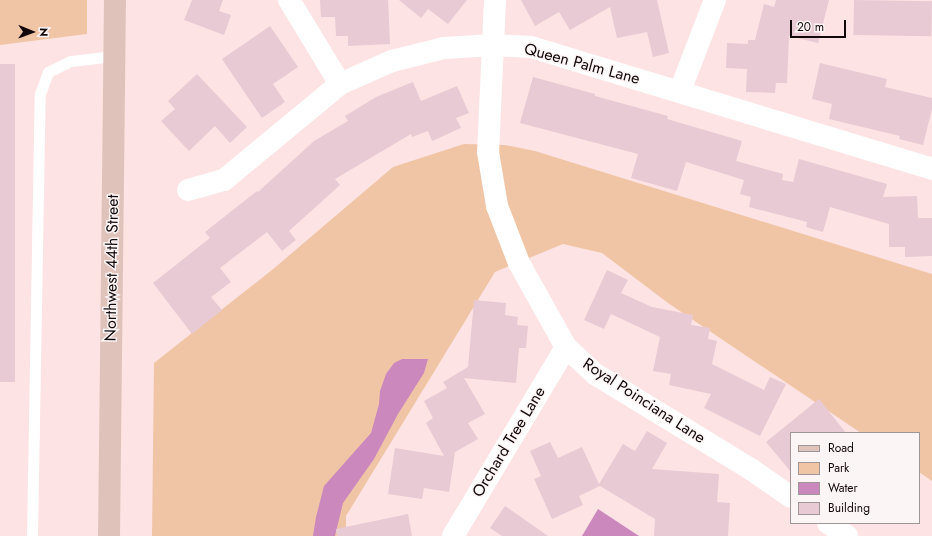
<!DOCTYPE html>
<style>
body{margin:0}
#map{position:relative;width:932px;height:536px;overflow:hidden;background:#fde3e3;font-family:Jost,sans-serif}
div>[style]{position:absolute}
.green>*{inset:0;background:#f0c5a6}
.water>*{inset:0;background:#cb88bd}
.building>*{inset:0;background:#e8cad4;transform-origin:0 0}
.lane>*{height:11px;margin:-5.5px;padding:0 5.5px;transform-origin:5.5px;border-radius:5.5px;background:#fff}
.street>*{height:22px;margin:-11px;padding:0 11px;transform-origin:11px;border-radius:11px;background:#fff}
.secondary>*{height:22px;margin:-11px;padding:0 11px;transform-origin:11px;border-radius:11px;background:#dfc3bb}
span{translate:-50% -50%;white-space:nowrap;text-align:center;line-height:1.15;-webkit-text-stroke:3px #fcf5f6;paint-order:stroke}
.street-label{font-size:16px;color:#120809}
.legend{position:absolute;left:790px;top:432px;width:130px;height:92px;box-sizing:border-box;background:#fcf5f6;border:1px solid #9e9697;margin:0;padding:5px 7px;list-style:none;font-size:12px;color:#120809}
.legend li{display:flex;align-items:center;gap:8px;height:20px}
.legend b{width:20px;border:1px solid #9e9697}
.north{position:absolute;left:12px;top:12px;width:40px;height:40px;-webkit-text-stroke:3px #fcf5f6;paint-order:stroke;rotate:91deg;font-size:11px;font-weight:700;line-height:16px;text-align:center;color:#120809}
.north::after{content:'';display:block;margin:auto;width:14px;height:18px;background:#120809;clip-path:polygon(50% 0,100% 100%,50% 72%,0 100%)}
.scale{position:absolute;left:790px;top:20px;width:56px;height:18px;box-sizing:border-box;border:2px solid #120809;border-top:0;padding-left:5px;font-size:12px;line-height:14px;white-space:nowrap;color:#120809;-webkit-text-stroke:3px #fcf5f6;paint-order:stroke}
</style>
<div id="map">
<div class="green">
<i style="clip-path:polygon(0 0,87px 0,87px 34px,0 45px)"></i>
<i style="clip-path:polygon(464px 144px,505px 145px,535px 151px,932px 274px,932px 481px,919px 472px,919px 433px,861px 433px,668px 303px,602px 253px,563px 244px,495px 272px,346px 516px,346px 536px,152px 536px,154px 363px,272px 270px,393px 167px)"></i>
</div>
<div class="water">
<i style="clip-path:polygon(402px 359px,428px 359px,424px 373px,398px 414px,374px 459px,343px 503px,335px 536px,313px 536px,316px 517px,324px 486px,371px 433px,379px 404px,380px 391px,386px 374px,394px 363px)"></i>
<i style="clip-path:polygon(598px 509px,639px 536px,582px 536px)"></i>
</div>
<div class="building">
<i style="clip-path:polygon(192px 0,223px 0,219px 11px,231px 15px,224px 35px,184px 20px)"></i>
<i style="clip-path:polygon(320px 0,388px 0,390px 44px,348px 46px,348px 36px,336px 36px,335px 17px,321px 17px)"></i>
<i style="clip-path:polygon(399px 0,467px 0,448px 24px,428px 9px,421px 18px)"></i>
<i style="clip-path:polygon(521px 0,657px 0,669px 53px,653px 57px,647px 32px,617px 38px,610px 7px,570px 30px,559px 12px,535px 26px)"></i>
<i style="clip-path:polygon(776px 0,829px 0,818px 43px,789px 36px,787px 83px,776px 83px,775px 93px,746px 92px,747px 69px,726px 68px,727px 43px,748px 44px,748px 40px,755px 40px,764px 4px,774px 7px)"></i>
<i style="left:854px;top:0;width:78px;height:35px;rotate:1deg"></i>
<i style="clip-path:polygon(270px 26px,298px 67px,273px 84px,285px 102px,262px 118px,222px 59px)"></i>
<i style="clip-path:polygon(820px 63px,887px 79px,885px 87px,932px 98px,932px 109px,923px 145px,899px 139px,900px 136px,829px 119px,832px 104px,812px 99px)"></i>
<i style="left:0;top:64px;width:15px;height:318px"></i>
<i style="clip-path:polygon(197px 74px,247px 127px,230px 143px,215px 126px,189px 151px,161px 121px,175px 109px,168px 101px)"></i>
<i style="clip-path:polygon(533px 77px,595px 94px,595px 96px,668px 116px,667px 119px,742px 141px,736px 161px,783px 174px,782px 180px,793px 182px,799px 159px,887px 184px,883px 197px,917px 196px,918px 218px,932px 218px,932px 256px,905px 257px,905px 247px,889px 247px,889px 224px,830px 207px,823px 232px,806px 227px,807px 222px,749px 207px,751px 197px,740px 194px,744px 180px,686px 162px,677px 191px,631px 178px,638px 154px,520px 123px)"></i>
<i style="clip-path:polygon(413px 82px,421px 101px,457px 86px,469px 113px,456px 118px,461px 128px,432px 141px,428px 131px,412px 137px,411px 134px,335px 179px,340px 185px,289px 231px,296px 240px,282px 251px,267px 232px,220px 268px,231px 282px,211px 297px,222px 310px,192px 334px,153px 283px,210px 238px,205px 232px,257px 191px,258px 192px,314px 141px,348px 121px,345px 116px,376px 97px)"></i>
<i style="clip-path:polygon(607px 270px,628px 280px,621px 293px,652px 307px,693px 315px,691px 325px,710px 328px,708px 339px,717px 341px,712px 364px,764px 390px,770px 377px,786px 384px,760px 436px,704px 408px,711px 394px,669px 385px,671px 374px,653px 371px,660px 337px,611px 314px,604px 329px,584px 320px)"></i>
<i style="clip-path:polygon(474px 300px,506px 303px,505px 315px,518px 317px,517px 325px,528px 326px,526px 348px,519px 348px,516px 383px,464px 378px,485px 414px,468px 423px,478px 439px,455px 452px,449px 492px,424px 488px,422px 499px,388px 494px,395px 448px,444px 456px,426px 423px,433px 418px,424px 401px,447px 388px,443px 382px,468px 367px)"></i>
<i style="clip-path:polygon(819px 399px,846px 433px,791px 433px,791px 472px,766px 442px)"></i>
<i style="clip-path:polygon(647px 431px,667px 443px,652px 469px,719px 474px,717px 502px,730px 503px,728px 536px,654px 536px,655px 519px,600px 486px,579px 496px,583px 505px,552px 519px,534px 479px,541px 476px,530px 451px,550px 442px,558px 458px,582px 447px,599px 484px,623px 444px,635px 451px)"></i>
<i style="clip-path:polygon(505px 506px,548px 536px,502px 536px,490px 528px)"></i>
<i style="clip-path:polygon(408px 514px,412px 536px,337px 536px,336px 529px)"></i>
</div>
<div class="lane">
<i style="left:32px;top:536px;width:442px;rotate:-89deg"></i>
<i style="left:40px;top:94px;width:23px;rotate:-70deg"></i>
<i style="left:48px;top:72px;width:25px;rotate:-26deg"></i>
<i style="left:71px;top:61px;width:43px;rotate:-6.6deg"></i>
</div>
<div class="street">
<i style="left:289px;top:0;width:98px;rotate:58.7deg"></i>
<i style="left:495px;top:0;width:152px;rotate:92.6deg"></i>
<i style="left:488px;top:152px;width:55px;rotate:80.5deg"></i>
<i style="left:497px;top:206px;width:61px;rotate:68.9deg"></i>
<i style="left:519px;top:263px;width:96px;rotate:60.8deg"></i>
<i style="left:566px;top:347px;width:40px;rotate:43deg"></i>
<i style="left:595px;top:374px;width:184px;rotate:31.4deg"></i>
<i style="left:752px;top:470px;width:47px;rotate:34.7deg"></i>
<i style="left:680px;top:91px;width:97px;rotate:-69deg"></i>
<i style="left:188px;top:190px;width:37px;rotate:-16deg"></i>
<i style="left:224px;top:180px;width:151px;rotate:-39.6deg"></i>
<i style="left:340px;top:84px;width:57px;rotate:-23.9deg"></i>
<i style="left:392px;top:61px;width:54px;rotate:-14deg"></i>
<i style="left:444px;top:48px;width:49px;rotate:-3.5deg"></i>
<i style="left:493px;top:45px;width:38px;rotate:3deg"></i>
<i style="left:531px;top:47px;width:419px;rotate:16.9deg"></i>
<i style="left:828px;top:523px;width:23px;rotate:34deg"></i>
<i style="left:453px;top:536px;width:220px;rotate:-59.1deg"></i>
</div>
<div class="secondary">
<i style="left:109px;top:536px;width:536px;rotate:-89.36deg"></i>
</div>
<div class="street-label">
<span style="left:582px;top:64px;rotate:15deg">Queen Palm Lane</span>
<span style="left:112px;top:268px;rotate:-89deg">Northwest 44th Street</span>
<span style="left:644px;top:401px;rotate:33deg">Royal Poinciana Lane</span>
<span style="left:509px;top:442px;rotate:-59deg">Orchard Tree Lane</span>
</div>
<ul class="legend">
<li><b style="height:5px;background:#dfc3bb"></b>Road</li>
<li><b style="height:11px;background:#f0c5a6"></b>Park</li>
<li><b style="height:11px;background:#cb88bd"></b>Water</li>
<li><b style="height:11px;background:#e8cad4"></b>Building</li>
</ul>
<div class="north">N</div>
<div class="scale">20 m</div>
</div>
